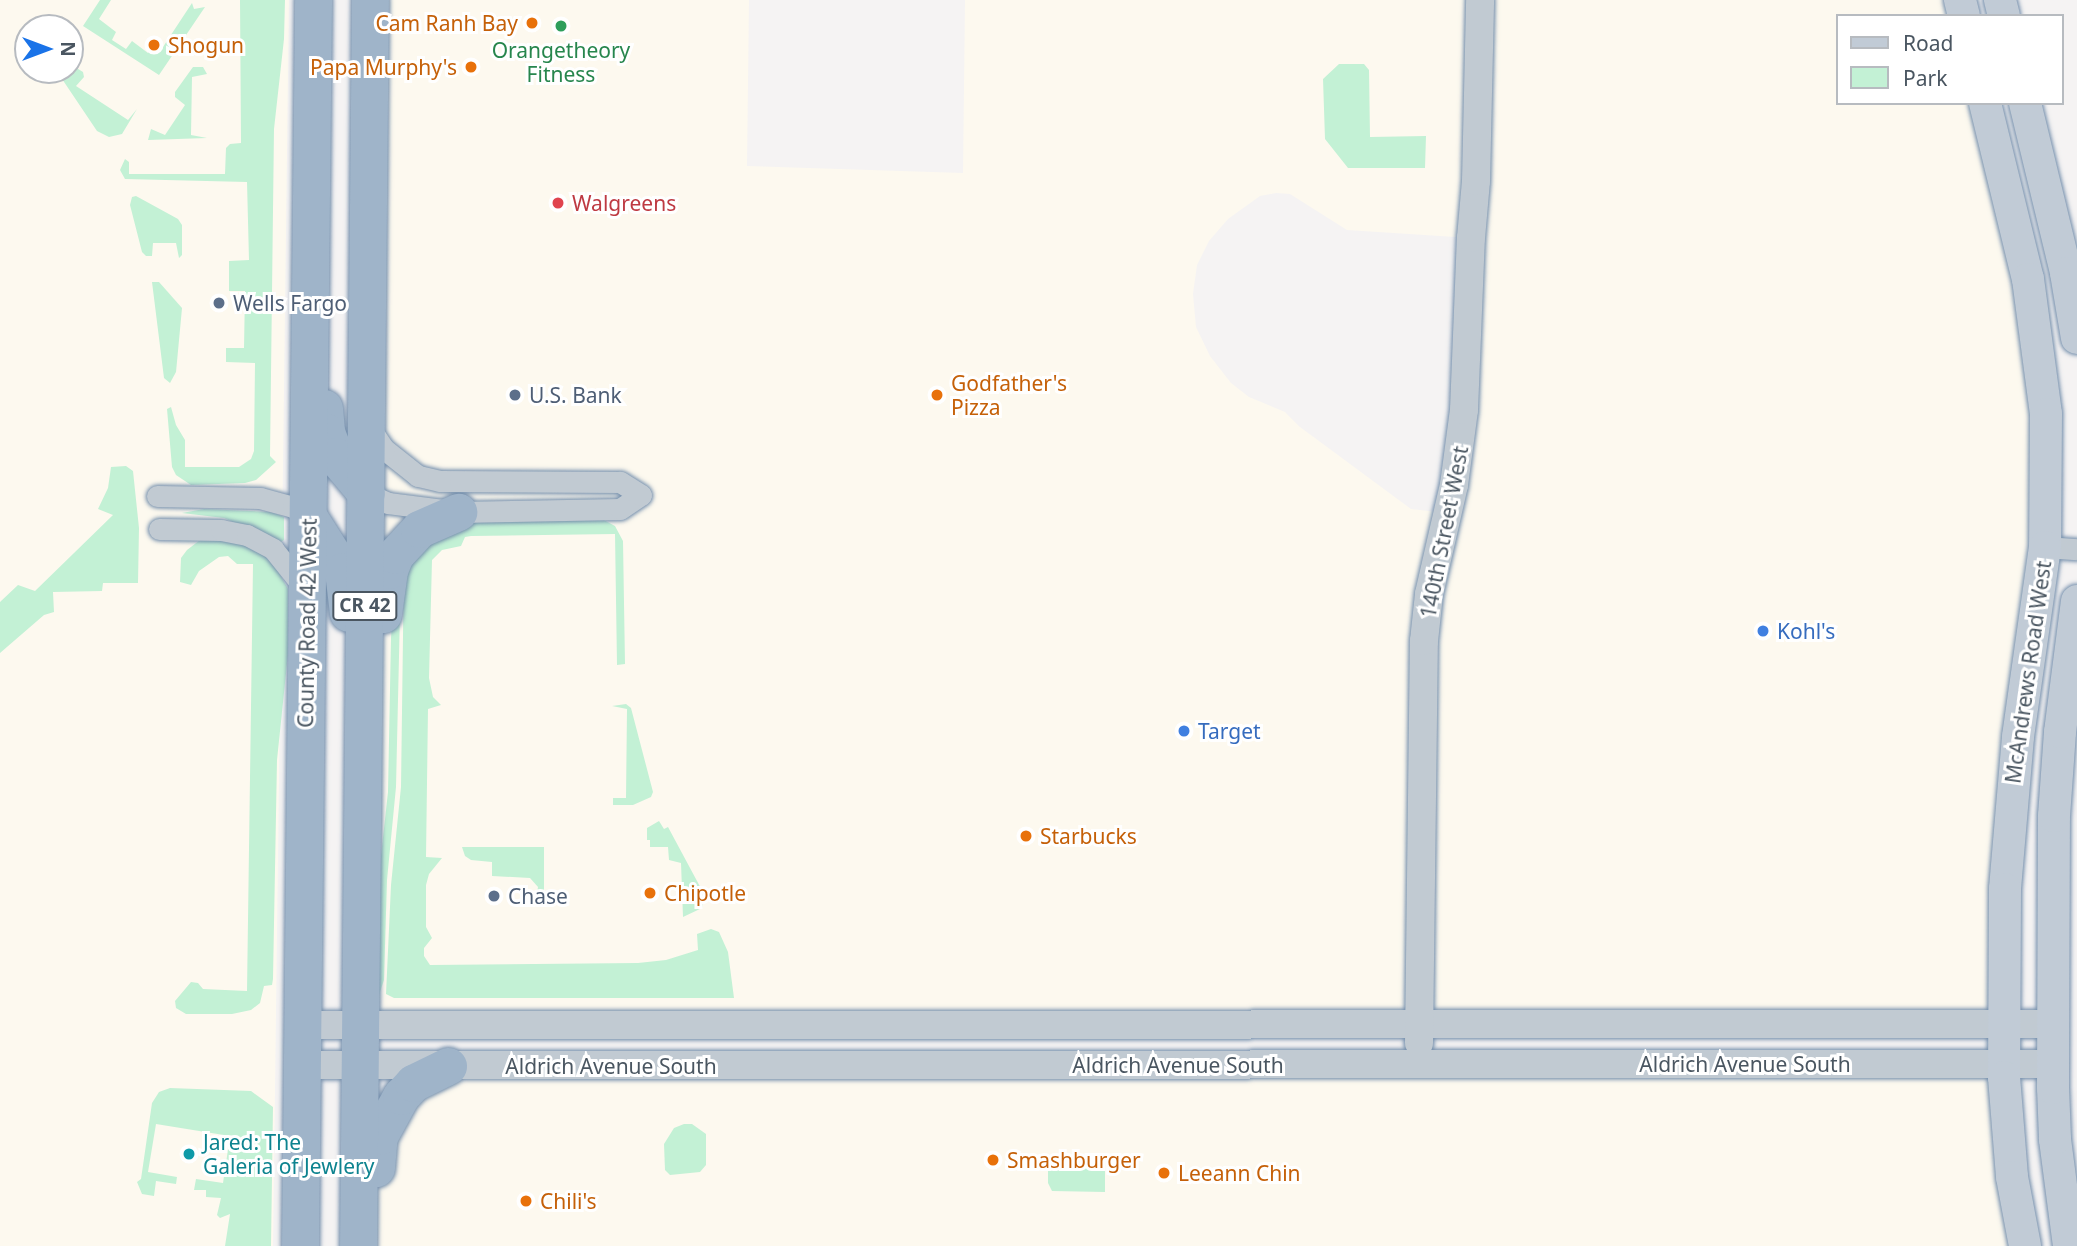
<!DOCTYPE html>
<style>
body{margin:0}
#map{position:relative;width:2077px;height:1246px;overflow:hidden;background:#f5f3f3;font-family:"Noto Sans",sans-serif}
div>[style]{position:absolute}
.commercial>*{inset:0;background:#fdf9ef}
.green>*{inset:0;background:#c3f1d5}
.roads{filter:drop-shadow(0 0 2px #7690ad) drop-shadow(0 0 2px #7690ad)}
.minor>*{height:21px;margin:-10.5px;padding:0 10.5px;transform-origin:10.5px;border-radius:10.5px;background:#c1cad2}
.tertiary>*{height:28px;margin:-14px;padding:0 14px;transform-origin:14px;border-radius:14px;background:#c1cad2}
.secondary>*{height:32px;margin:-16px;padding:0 16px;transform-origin:16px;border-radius:16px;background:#c1cbd6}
.trunk>*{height:37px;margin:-18.5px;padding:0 18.5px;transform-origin:18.5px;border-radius:18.5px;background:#9fb4c9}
.dots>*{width:19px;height:19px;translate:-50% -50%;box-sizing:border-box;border:4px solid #fff;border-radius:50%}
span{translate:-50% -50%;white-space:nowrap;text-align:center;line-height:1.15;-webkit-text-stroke:6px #fff;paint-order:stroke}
.shield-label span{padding:2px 5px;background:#fff;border:2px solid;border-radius:5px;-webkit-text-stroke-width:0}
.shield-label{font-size:19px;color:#4a5661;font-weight:700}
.food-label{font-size:21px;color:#c56008}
.right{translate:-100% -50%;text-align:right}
.left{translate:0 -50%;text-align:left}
.leisure-label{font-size:21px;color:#27864d}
.health-label{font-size:21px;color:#be3a42}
.service-label{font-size:21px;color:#4e5e75}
.street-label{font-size:21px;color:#4a5661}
.shop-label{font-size:21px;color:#366cbe}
.culture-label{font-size:21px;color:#0d838f}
.legend{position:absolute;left:1836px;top:14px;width:228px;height:91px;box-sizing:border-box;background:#fff;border:2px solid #b7bbc0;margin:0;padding:9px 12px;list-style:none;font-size:21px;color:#4a5661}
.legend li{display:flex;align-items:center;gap:14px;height:35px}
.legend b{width:35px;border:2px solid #b7bbc0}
.north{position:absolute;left:14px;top:14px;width:70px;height:70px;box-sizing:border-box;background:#fff;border:2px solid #b7bbc0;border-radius:50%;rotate:90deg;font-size:19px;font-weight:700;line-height:28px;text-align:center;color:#4a5661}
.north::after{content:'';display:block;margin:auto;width:24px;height:32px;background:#1a73e8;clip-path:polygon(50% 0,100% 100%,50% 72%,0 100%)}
</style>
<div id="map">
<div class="commercial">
<i style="clip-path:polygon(evenodd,0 0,289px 0,273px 1246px,0 1246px,0 0,28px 28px,70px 28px,70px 70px,28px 70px,28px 28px)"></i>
<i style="clip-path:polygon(evenodd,370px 0,749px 0,747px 166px,963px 173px,965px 0,1960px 0,1964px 16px,1837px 16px,1837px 103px,1985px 103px,2046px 414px,2005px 1024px,361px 1025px,370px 0,1276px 193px,1290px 194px,1347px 230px,1471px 238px,1447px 513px,1411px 509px,1300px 427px,1285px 412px,1249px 397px,1231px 383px,1210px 356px,1196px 327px,1193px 294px,1197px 265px,1209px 241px,1228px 219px,1260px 196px,1276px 193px)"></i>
<i style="clip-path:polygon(2004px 1064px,2025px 1246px,367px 1246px,379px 1136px,448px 1066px)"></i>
</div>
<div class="green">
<i style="clip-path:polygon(100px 0,111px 0,99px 19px,116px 32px,112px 40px,126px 49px,132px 41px,148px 53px,154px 45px,161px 50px,192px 3px,194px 9px,205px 7px,159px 75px,83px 26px)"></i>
<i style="clip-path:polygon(240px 0,285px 0,284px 39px,274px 129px,270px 456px,276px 462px,256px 480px,245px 483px,191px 485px,176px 475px,172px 467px,167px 409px,171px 407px,176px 425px,185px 440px,185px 467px,239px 467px,251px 459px,254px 451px,255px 363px,226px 362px,226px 348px,244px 348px,245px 291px,229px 291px,229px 261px,249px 260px,247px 182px,125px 179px,120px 170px,125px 159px,129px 162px,129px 174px,225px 174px,226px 148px,230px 144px,241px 143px)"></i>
<i style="clip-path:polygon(70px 64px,83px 72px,84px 77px,76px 86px,128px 120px,137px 109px,122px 134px,109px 137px,97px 131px,56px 70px,70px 70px)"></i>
<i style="clip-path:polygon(1339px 64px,1364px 64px,1369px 70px,1370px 137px,1426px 136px,1425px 168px,1348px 168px,1325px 139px,1323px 79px)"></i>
<i style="clip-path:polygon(193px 67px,203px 67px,207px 74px,192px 77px,191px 135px,207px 138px,148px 140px,151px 129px,165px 135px,185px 105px,175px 97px,175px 92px)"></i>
<i style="clip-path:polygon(136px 196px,178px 219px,182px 225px,182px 255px,179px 258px,176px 243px,153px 243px,152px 256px,146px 256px,142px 252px,130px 205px,132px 197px)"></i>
<i style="clip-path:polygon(152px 282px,159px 282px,182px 308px,176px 372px,170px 383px,164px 378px)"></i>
<i style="clip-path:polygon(126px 466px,133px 471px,139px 528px,138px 583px,103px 583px,102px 591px,53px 592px,54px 612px,44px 615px,0 653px,0 602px,18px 585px,35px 591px,113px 515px,98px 509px,108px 488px,111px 467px)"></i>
<i style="clip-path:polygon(204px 509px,272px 512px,284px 517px,284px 540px,279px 543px,224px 518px,182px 513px)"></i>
<i style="clip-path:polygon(602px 519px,615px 526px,623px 541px,625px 664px,617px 665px,615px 534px,471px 536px,465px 537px,461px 546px,442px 550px,432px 560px,429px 678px,433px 697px,441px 705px,428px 709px,426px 857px,442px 858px,429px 874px,426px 885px,426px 927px,432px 938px,424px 948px,424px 956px,430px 965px,638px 963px,666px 960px,698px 950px,697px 934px,711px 929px,719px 932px,728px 952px,734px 998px,394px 998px,386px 994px,391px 885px,401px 787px,404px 560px,459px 522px)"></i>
<i style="clip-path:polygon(220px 539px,244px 542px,272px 560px,288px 589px,288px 654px,277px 760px,273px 979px,272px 985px,264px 986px,260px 1003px,251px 1010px,232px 1014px,186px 1014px,176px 1008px,175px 1001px,191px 982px,198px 983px,203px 989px,247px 991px,253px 564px,237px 564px,228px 556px,219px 557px,199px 571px,191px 585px,180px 582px,181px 558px,187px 550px,200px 540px)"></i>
<i style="clip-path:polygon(401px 570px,396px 787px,387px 880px,384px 980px,379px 995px,378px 883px,388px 792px,391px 638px,394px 588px)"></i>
<i style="clip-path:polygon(626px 704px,631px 708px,653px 792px,651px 797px,633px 805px,613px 805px,613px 798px,626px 798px,627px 709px,612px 706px)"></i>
<i style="clip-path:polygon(659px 821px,664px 829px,668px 827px,704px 894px,702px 908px,683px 917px,681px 863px,669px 860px,668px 847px,650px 847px,650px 840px,647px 840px,647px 828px)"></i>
<i style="clip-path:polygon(462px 847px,544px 847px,544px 902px,536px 898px,538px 887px,530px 878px,492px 876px,492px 862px,471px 860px,465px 856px)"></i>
<i style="clip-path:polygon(170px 1088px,251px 1091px,273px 1107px,271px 1246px,225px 1246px,230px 1214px,220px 1218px,217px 1215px,221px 1198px,206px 1197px,206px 1190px,194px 1190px,196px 1179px,223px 1183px,230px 1136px,156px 1124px,148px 1172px,177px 1177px,176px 1184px,156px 1181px,154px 1196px,142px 1194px,137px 1182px,141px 1179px,152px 1103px,159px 1092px)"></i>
<i style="clip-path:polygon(684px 1124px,692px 1124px,706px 1134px,706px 1165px,700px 1172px,670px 1175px,665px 1170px,664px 1144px,674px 1128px)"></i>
<i style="clip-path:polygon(1048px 1160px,1105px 1160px,1105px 1192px,1052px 1191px,1048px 1183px)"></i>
</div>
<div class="roads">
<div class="minor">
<i style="left:366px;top:493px;width:24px;rotate:24deg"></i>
<i style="left:388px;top:503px;width:71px;rotate:7.3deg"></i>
<i style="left:458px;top:512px;width:162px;rotate:-1.1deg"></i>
<i style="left:620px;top:509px;width:25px;rotate:-34deg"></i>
<i style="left:641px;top:495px;width:25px;rotate:-148deg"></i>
<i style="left:620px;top:482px;width:180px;rotate:-179.7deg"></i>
<i style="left:440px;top:481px;width:23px;rotate:-167deg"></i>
<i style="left:418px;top:476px;width:43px;rotate:-141.5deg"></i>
<i style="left:384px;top:449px;width:25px;rotate:-124deg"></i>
<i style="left:157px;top:496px;width:103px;rotate:1.1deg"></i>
<i style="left:260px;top:498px;width:34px;rotate:15deg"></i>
<i style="left:293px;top:507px;width:17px;rotate:31deg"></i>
<i style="left:159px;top:529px;width:62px;rotate:0.9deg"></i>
<i style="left:221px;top:530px;width:26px;rotate:11deg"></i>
<i style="left:247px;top:535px;width:30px;rotate:28deg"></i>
<i style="left:273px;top:549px;width:51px;rotate:51.3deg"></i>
<i style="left:2045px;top:547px;width:32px;rotate:4deg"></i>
</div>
<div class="tertiary">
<i style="left:304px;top:1025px;width:1748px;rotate:-0.03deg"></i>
<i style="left:1419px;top:1043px;width:402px;rotate:-89.3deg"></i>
<i style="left:1424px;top:641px;width:47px;rotate:-83.9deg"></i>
<i style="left:1429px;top:594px;width:112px;rotate:-77.1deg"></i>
<i style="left:1454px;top:485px;width:76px;rotate:-82.4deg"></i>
<i style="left:1464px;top:410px;width:172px;rotate:-87.7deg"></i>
<i style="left:1471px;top:238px;width:57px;rotate:-85deg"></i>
<i style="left:1476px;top:181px;width:181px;rotate:-88.7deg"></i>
<i style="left:303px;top:1065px;width:1750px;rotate:-0.03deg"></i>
</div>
<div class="secondary">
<i style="left:1960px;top:0;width:16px;rotate:76deg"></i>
<i style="left:2000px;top:0;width:16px;rotate:76deg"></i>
<i style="left:1985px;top:103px;width:181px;rotate:76.3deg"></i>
<i style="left:2028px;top:279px;width:136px;rotate:82.4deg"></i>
<i style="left:2046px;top:414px;width:133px;rotate:90.4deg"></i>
<i style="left:2045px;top:547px;width:192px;rotate:98.1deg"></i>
<i style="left:2018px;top:737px;width:153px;rotate:94.9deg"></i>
<i style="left:2005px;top:889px;width:188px;rotate:90.3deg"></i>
<i style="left:2004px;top:1077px;width:100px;rotate:85.4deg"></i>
<i style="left:2012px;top:1177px;width:70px;rotate:79.3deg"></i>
<i style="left:2025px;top:103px;width:175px;rotate:76.4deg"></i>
<i style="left:2066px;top:273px;width:66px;rotate:80.4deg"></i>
<i style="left:2069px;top:1246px;width:108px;rotate:-97.5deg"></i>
<i style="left:2055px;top:1139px;width:51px;rotate:-92.2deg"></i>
<i style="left:2053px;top:1088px;width:272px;rotate:-89.8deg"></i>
<i style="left:2054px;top:816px;width:84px;rotate:-85.9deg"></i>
<i style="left:2060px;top:732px;width:132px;rotate:-82.6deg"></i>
</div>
<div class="trunk">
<i style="left:324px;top:408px;width:24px;rotate:85deg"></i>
<i style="left:326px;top:432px;width:26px;rotate:69deg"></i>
<i style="left:335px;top:456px;width:48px;rotate:50deg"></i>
<i style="left:308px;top:516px;width:65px;rotate:57.5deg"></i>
<i style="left:343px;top:571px;width:42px;rotate:83.2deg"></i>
<i style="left:383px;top:614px;width:44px;rotate:-82.2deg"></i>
<i style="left:389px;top:570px;width:16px;rotate:-68deg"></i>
<i style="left:395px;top:555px;width:35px;rotate:-47deg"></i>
<i style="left:419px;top:529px;width:43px;rotate:-23.6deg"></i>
<i style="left:376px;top:1168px;width:32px;rotate:-85deg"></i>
<i style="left:379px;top:1136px;width:46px;rotate:-61.2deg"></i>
<i style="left:401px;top:1096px;width:18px;rotate:-47deg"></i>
<i style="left:413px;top:1083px;width:39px;rotate:-26deg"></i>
<i style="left:300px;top:1246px;width:1246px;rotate:-89.4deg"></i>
<i style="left:358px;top:1246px;width:1246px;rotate:-89.45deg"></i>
</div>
</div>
<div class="dots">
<i style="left:532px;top:23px;background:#e8710a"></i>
<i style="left:561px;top:26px;background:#2e9e5b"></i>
<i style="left:154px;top:45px;background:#e8710a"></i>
<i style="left:471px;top:67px;background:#e8710a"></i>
<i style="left:558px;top:203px;background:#e0444e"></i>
<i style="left:219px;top:303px;background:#5c6f8a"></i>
<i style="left:515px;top:395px;background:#5c6f8a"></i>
<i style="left:937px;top:395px;background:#e8710a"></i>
<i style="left:1763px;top:631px;background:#3f7fe0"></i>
<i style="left:1184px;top:731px;background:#3f7fe0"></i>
<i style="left:1026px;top:836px;background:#e8710a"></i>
<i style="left:650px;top:893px;background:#e8710a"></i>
<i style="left:494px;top:896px;background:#5c6f8a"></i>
<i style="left:189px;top:1154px;background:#0f9aa8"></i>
<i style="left:993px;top:1160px;background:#e8710a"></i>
<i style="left:1164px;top:1173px;background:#e8710a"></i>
<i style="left:526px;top:1201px;background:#e8710a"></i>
</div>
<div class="shield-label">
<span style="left:365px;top:606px">CR 42</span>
</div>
<div class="food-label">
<span class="right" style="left:518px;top:23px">Cam Ranh Bay</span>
<span class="left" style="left:168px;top:45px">Shogun</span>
<span class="right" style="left:457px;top:67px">Papa Murphy's</span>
<span class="left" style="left:951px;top:395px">Godfather's<br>Pizza</span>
<span class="left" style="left:1040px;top:836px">Starbucks</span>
<span class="left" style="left:664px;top:893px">Chipotle</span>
<span class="left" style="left:1007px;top:1160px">Smashburger</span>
<span class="left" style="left:1178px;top:1173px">Leeann Chin</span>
<span class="left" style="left:540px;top:1201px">Chili's</span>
</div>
<div class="leisure-label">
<span style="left:561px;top:62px">Orangetheory<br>Fitness</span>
</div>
<div class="health-label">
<span class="left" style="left:572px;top:203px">Walgreens</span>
</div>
<div class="service-label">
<span class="left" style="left:233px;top:303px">Wells Fargo</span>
<span class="left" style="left:529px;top:395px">U.S. Bank</span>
<span class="left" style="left:508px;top:896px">Chase</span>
</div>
<div class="street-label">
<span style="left:1444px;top:532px;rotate:-79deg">140th Street West</span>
<span style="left:307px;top:623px;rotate:-89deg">County Road 42 West</span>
<span style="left:2028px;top:672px;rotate:-82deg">McAndrews Road West</span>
<span style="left:1745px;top:1064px">Aldrich Avenue South</span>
<span style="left:1178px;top:1065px">Aldrich Avenue South</span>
<span style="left:611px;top:1066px">Aldrich Avenue South</span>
</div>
<div class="shop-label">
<span class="left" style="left:1777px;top:631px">Kohl's</span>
<span class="left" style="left:1198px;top:731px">Target</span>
</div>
<div class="culture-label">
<span class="left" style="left:203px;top:1154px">Jared: The<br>Galeria of Jewlery</span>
</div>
<ul class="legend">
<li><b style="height:9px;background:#c1cbd6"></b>Road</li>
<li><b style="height:19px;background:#c3f1d5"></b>Park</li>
</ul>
<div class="north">N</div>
</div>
